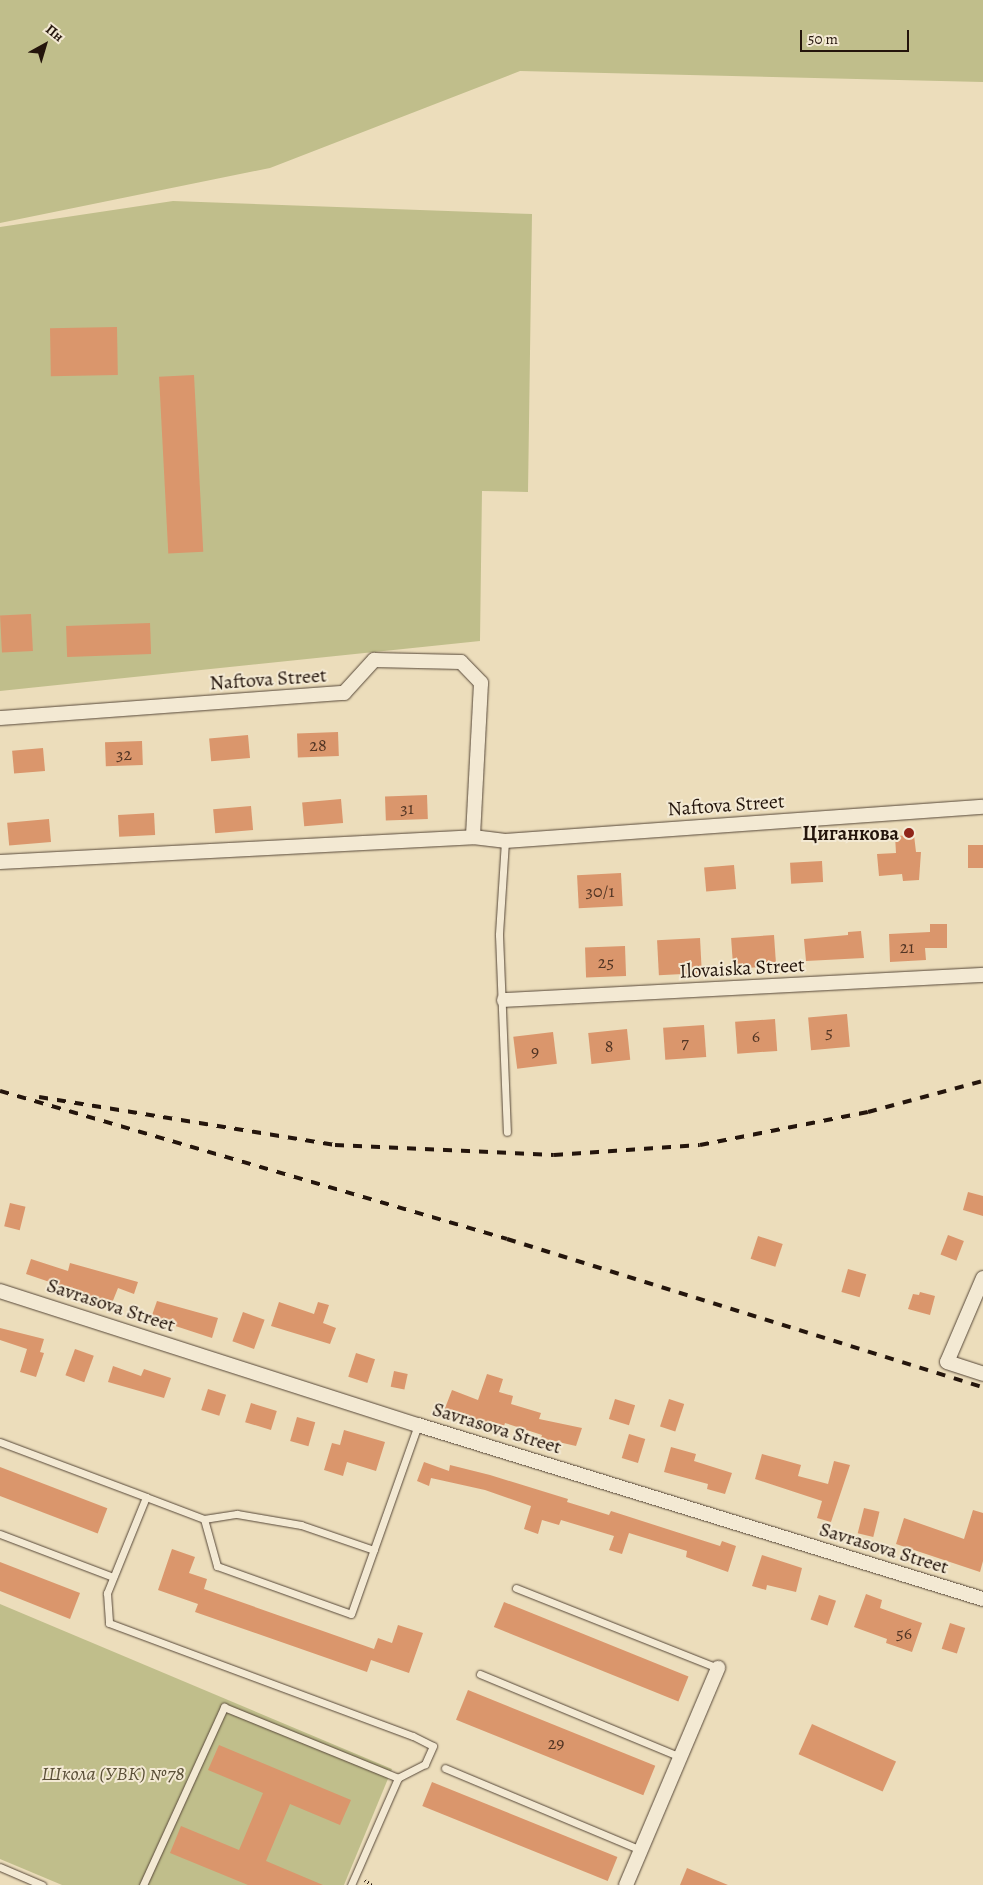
<!DOCTYPE html>
<meta charset="utf-8">
<style>
body{margin:0}
#map{position:relative;width:983px;height:1885px;overflow:hidden;background:#ecddbb;font-family:Alegreya,serif}
div>[style]{position:absolute}
.green>*{inset:0;background:#c0be8b}
.building>*{inset:0;background:#da966c;transform-origin:0 0}
.path>*{height:2.5px;margin-top:-1.25px;transform-origin:0;background:repeating-linear-gradient(90deg,#24150c 0 1px,transparent 0 3.5px)}
.roads{filter:drop-shadow(0 0 1px #564738) drop-shadow(0 0 1px #564738)}
.service>*{height:7px;margin:-3.5px;padding:0 3.5px;transform-origin:3.5px;border-radius:3.5px;background:#f3e9d3}
.minor>*{height:14px;margin:-7px;padding:0 7px;transform-origin:7px;border-radius:7px;background:#f3e9d3}
.rail>*{height:4px;margin-top:-2px;transform-origin:0;background:repeating-linear-gradient(90deg,#24150c 0 9px,transparent 0 18px)}
.dots>*{width:14px;height:14px;translate:-50% -50%;box-sizing:border-box;border:2px solid #f3e9d3;border-radius:50%}
span{translate:-50% -50%;white-space:nowrap;text-align:center;line-height:1.15;-webkit-text-stroke:4px #f3e9d3;paint-order:stroke}
.number-label{font-size:18px;color:#523524}
.number-label span{-webkit-text-stroke-width:0}
.street-label{font-size:20px;color:#24150c}
.poi-label{font-size:20px;color:#24150c;font-weight:700}
.right{translate:-100% -50%;text-align:right}
.park-label{font-size:20px;color:#5b5038;font-style:italic}
.north{position:absolute;left:20px;top:20px;width:50px;height:50px;-webkit-text-stroke:4px #f3e9d3;paint-order:stroke;rotate:39deg;font-size:14px;font-weight:700;line-height:20px;text-align:center;color:#24150c}
.north::after{content:'';display:block;margin:auto;width:18px;height:22px;background:#24150c;clip-path:polygon(50% 0,100% 100%,50% 72%,0 100%)}
.scale{position:absolute;left:800px;top:30px;width:109px;height:22px;box-sizing:border-box;border:2px solid #24150c;border-top:0;padding-left:6px;font-size:15px;line-height:18px;white-space:nowrap;color:#24150c;-webkit-text-stroke:4px #f3e9d3;paint-order:stroke}
</style>
<div id="map">
<div class="green">
<i style="clip-path:polygon(0 0,983px 0,983px 82px,520px 71px,270px 168px,0 223px)"></i>
<i style="clip-path:polygon(173px 201px,532px 214px,528px 492px,482px 491px,480px 641px,0 691px,0 227px)"></i>
<i style="clip-path:polygon(0 1604px,392px 1769px,344px 1885px,62px 1885px,0 1859px)"></i>
</div>
<div class="building">
<i style="left:117px;top:327px;width:48px;height:67px;rotate:89deg"></i>
<i style="left:194px;top:375px;width:177px;height:35px;rotate:87deg"></i>
<i style="left:31px;top:614px;width:37px;height:31px;rotate:87deg"></i>
<i style="left:150px;top:623px;width:31px;height:84px;rotate:88deg"></i>
<i style="left:338px;top:732px;width:24px;height:41px;rotate:88deg"></i>
<i style="left:248px;top:735px;width:23px;height:39px;rotate:85deg"></i>
<i style="left:142px;top:741px;width:24px;height:37px;rotate:88deg"></i>
<i style="left:43px;top:748px;width:23px;height:31px;rotate:85deg"></i>
<i style="left:427px;top:795px;width:24px;height:42px;rotate:88deg"></i>
<i style="left:341px;top:799px;width:24px;height:39px;rotate:85deg"></i>
<i style="left:251px;top:806px;width:24px;height:38px;rotate:85deg"></i>
<i style="left:154px;top:813px;width:22px;height:36px;rotate:87deg"></i>
<i style="left:49px;top:819px;width:23px;height:42px;rotate:85deg"></i>
<i style="clip-path:polygon(914px 835px,916px 852px,921px 852px,919px 880px,903px 881px,902px 874px,879px 876px,877px 854px,896px 853px,895px 836px)"></i>
<i style="left:983px;top:845px;width:23px;height:15px;rotate:90deg"></i>
<i style="left:822px;top:861px;width:21px;height:32px;rotate:87deg"></i>
<i style="left:734px;top:865px;width:24px;height:30px;rotate:85deg"></i>
<i style="left:621px;top:873px;width:33px;height:44px;rotate:87deg"></i>
<i style="clip-path:polygon(930px 924px,947px 924px,947px 948px,925px 948px,926px 960px,890px 962px,889px 934px,930px 932px)"></i>
<i style="clip-path:polygon(861px 931px,864px 958px,806px 961px,804px 939px,848px 935px,848px 932px)"></i>
<i style="left:774px;top:935px;width:31px;height:43px;rotate:86deg"></i>
<i style="left:700px;top:938px;width:35px;height:43px;rotate:87deg"></i>
<i style="left:625px;top:946px;width:30px;height:40px;rotate:88deg"></i>
<i style="left:847px;top:1014px;width:33px;height:39px;rotate:85deg"></i>
<i style="left:775px;top:1019px;width:32px;height:40px;rotate:86deg"></i>
<i style="left:704px;top:1025px;width:32px;height:41px;rotate:86deg"></i>
<i style="left:627px;top:1029px;width:31px;height:39px;rotate:84deg"></i>
<i style="left:553px;top:1032px;width:32px;height:40px;rotate:83deg"></i>
<i style="clip-path:polygon(968px 1192px,983px 1196px,983px 1216px,963px 1210px)"></i>
<i style="left:10px;top:1203px;width:16px;height:24px;rotate:14deg"></i>
<i style="left:948px;top:1235px;width:17px;height:21px;rotate:21deg"></i>
<i style="left:758px;top:1236px;width:26px;height:24px;rotate:18deg"></i>
<i style="clip-path:polygon(31px 1259px,68px 1271px,70px 1263px,138px 1282px,134px 1294px,118px 1288px,112px 1303px,26px 1274px)"></i>
<i style="left:848px;top:1269px;width:19px;height:24px;rotate:16deg"></i>
<i style="clip-path:polygon(920px 1292px,935px 1296px,930px 1315px,908px 1309px,913px 1294px,919px 1295px)"></i>
<i style="clip-path:polygon(157px 1301px,218px 1318px,212px 1338px,151px 1318px)"></i>
<i style="clip-path:polygon(279px 1302px,314px 1314px,318px 1302px,329px 1305px,323px 1323px,336px 1328px,330px 1344px,271px 1326px)"></i>
<i style="left:243px;top:1312px;width:23px;height:31px;rotate:20deg"></i>
<i style="clip-path:polygon(0 1328px,44px 1339px,40px 1352px,44px 1353px,36px 1377px,20px 1372px,27px 1349px,0 1340px)"></i>
<i style="left:75px;top:1349px;width:20px;height:28px;rotate:20deg"></i>
<i style="left:356px;top:1353px;width:20px;height:25px;rotate:18deg"></i>
<i style="clip-path:polygon(113px 1366px,141px 1376px,144px 1369px,171px 1378px,164px 1398px,108px 1382px)"></i>
<i style="left:394px;top:1371px;width:14px;height:16px;rotate:12deg"></i>
<i style="clip-path:polygon(487px 1374px,503px 1379px,499px 1392px,513px 1396px,511px 1404px,541px 1413px,539px 1419px,582px 1428px,576px 1446px,541px 1438px,542px 1435px,505px 1423px,504px 1426px,490px 1421px,489px 1424px,458px 1414px,456px 1420px,442px 1416px,452px 1390px,478px 1400px)"></i>
<i style="left:208px;top:1389px;width:19px;height:22px;rotate:18deg"></i>
<i style="left:615px;top:1399px;width:21px;height:21px;rotate:17deg"></i>
<i style="left:669px;top:1399px;width:16px;height:29px;rotate:18deg"></i>
<i style="left:251px;top:1403px;width:27px;height:20px;rotate:17deg"></i>
<i style="left:297px;top:1417px;width:19px;height:25px;rotate:16deg"></i>
<i style="clip-path:polygon(344px 1430px,385px 1442px,376px 1471px,347px 1462px,343px 1476px,324px 1470px,332px 1443px,340px 1445px)"></i>
<i style="left:629px;top:1434px;width:17px;height:25px;rotate:17deg"></i>
<i style="clip-path:polygon(671px 1447px,696px 1454px,694px 1461px,732px 1473px,725px 1494px,707px 1489px,708px 1484px,664px 1472px)"></i>
<i style="clip-path:polygon(762px 1454px,801px 1465px,798px 1476px,828px 1484px,834px 1461px,850px 1465px,831px 1522px,817px 1518px,822px 1501px,755px 1479px)"></i>
<i style="clip-path:polygon(424px 1462px,449px 1471px,450px 1465px,490px 1475px,568px 1499px,567px 1502px,609px 1515px,611px 1511px,720px 1546px,722px 1541px,736px 1546px,728px 1572px,686px 1557px,687px 1551px,629px 1533px,622px 1554px,609px 1550px,614px 1536px,561px 1520px,559px 1525px,542px 1520px,538px 1534px,524px 1529px,531px 1506px,485px 1490px,431px 1478px,429px 1486px,417px 1481px)"></i>
<i style="left:0;top:1467px;width:115px;height:27px;rotate:21deg"></i>
<i style="left:864px;top:1508px;width:16px;height:26px;rotate:14deg"></i>
<i style="clip-path:polygon(973px 1510px,983px 1513px,983px 1561px,980px 1572px,896px 1544px,904px 1518px,964px 1539px)"></i>
<i style="clip-path:polygon(172px 1549px,195px 1557px,189px 1573px,207px 1579px,204px 1589px,374px 1649px,378px 1638px,392px 1643px,398px 1625px,423px 1633px,409px 1673px,371px 1660px,367px 1672px,195px 1612px,198px 1604px,158px 1590px)"></i>
<i style="clip-path:polygon(762px 1555px,802px 1568px,796px 1592px,767px 1585px,766px 1590px,752px 1586px)"></i>
<i style="clip-path:polygon(0 1562px,80px 1593px,70px 1619px,0 1591px)"></i>
<i style="clip-path:polygon(866px 1594px,882px 1600px,880px 1608px,922px 1623px,912px 1652px,886px 1643px,887px 1639px,854px 1627px)"></i>
<i style="left:819px;top:1595px;width:18px;height:26px;rotate:19deg"></i>
<i style="left:504px;top:1602px;width:199px;height:27px;rotate:22deg"></i>
<i style="left:950px;top:1623px;width:16px;height:27px;rotate:18deg"></i>
<i style="left:468px;top:1690px;width:202px;height:32px;rotate:22deg"></i>
<i style="left:812px;top:1724px;width:92px;height:33px;rotate:24deg"></i>
<i style="clip-path:polygon(219px 1745px,351px 1800px,340px 1825px,290px 1804px,266px 1861px,323px 1885px,248px 1885px,170px 1853px,181px 1826px,239px 1850px,263px 1793px,208px 1770px)"></i>
<i style="left:432px;top:1782px;width:200px;height:26px;rotate:22deg"></i>
<i style="clip-path:polygon(687px 1868px,728px 1885px,680px 1885px)"></i>
</div>
<div class="path">
<i style="left:365px;top:1880px;width:9px;rotate:36deg"></i>
</div>
<div class="roads">
<div class="service">
<i style="left:505px;top:841px;width:94px;rotate:93.7deg"></i>
<i style="left:499px;top:935px;width:197px;rotate:87.7deg"></i>
<i style="left:0;top:1442px;width:156px;rotate:20.6deg"></i>
<i style="left:146px;top:1497px;width:104px;rotate:112.1deg"></i>
<i style="left:107px;top:1593px;width:30px;rotate:86deg"></i>
<i style="left:109px;top:1623px;width:324px;rotate:20.4deg"></i>
<i style="left:413px;top:1736px;width:22px;rotate:27deg"></i>
<i style="left:433px;top:1746px;width:20px;rotate:114deg"></i>
<i style="left:425px;top:1764px;width:30px;rotate:153deg"></i>
<i style="left:146px;top:1497px;width:62px;rotate:20.8deg"></i>
<i style="left:204px;top:1519px;width:49px;rotate:74.5deg"></i>
<i style="left:217px;top:1566px;width:142px;rotate:19.7deg"></i>
<i style="left:351px;top:1614px;width:201px;rotate:-70.5deg"></i>
<i style="left:204px;top:1519px;width:33px;rotate:-9deg"></i>
<i style="left:237px;top:1514px;width:65px;rotate:9.8deg"></i>
<i style="left:301px;top:1525px;width:77px;rotate:18.9deg"></i>
<i style="left:0;top:1534px;width:121px;rotate:20.8deg"></i>
<i style="left:516px;top:1588px;width:217px;rotate:21.6deg"></i>
<i style="left:480px;top:1674px;width:217px;rotate:22.5deg"></i>
<i style="left:445px;top:1768px;width:212px;rotate:22.7deg"></i>
<i style="left:0;top:1867px;width:46px;rotate:23.2deg"></i>
<i style="left:143px;top:1885px;width:196px;rotate:-65.5deg"></i>
<i style="left:224px;top:1707px;width:188px;rotate:22.2deg"></i>
<i style="left:398px;top:1778px;width:117px;rotate:113.7deg"></i>
</div>
<div class="minor">
<i style="left:0;top:718px;width:345px;rotate:-4.2deg"></i>
<i style="left:344px;top:693px;width:45px;rotate:-47.7deg"></i>
<i style="left:374px;top:660px;width:87px;rotate:1.3deg"></i>
<i style="left:461px;top:662px;width:29px;rotate:46deg"></i>
<i style="left:481px;top:683px;width:154px;rotate:93deg"></i>
<i style="left:0;top:862px;width:474px;rotate:-3deg"></i>
<i style="left:473px;top:837px;width:32px;rotate:7deg"></i>
<i style="left:505px;top:841px;width:479px;rotate:-4.1deg"></i>
<i style="left:504px;top:1000px;width:480px;rotate:-3deg"></i>
<i style="left:983px;top:1278px;width:91px;rotate:113.2deg"></i>
<i style="left:947px;top:1362px;width:38px;rotate:18deg"></i>
<i style="left:0;top:1291px;width:439px;rotate:17.8deg"></i>
<i style="left:418px;top:1425px;width:591px;rotate:17.12deg"></i>
<i style="left:626px;top:1885px;width:236px;rotate:-67deg"></i>
</div>
</div>
<div class="rail">
<i style="left:0;top:1091px;width:528px;rotate:16.27deg"></i>
<i style="left:507px;top:1239px;width:498px;rotate:17.3deg"></i>
<i style="left:39px;top:1097px;width:300px;rotate:9.2deg"></i>
<i style="left:335px;top:1145px;width:219px;rotate:2.6deg"></i>
<i style="left:554px;top:1155px;width:146px;rotate:-3.9deg"></i>
<i style="left:700px;top:1145px;width:171px;rotate:-11.1deg"></i>
<i style="left:868px;top:1112px;width:119px;rotate:-15.1deg"></i>
</div>
<div class="dots">
<i style="left:909px;top:833px;background:#8f2418"></i>
</div>
<div class="number-label">
<span style="left:318px;top:745px">28</span>
<span style="left:124px;top:754px">32</span>
<span style="left:407px;top:808px">31</span>
<span style="left:600px;top:891px">30/1</span>
<span style="left:907px;top:947px">21</span>
<span style="left:606px;top:962px">25</span>
<span style="left:829px;top:1032px">5</span>
<span style="left:756px;top:1036px">6</span>
<span style="left:685px;top:1042px">7</span>
<span style="left:609px;top:1046px">8</span>
<span style="left:535px;top:1051px">9</span>
<span style="left:904px;top:1633px">56</span>
<span style="left:556px;top:1743px">29</span>
</div>
<div class="street-label">
<span style="left:268px;top:679px;rotate:-4deg">Naftova Street</span>
<span style="left:726px;top:805px;rotate:-4deg">Naftova Street</span>
<span style="left:742px;top:968px;rotate:-3deg">Ilovaiska Street</span>
<span style="left:111px;top:1305px;rotate:18deg">Savrasova Street</span>
<span style="left:497px;top:1428px;rotate:17deg">Savrasova Street</span>
<span style="left:884px;top:1548px;rotate:17deg">Savrasova Street</span>
</div>
<div class="poi-label">
<span class="right" style="left:899px;top:833px">Циганкова</span>
</div>
<div class="park-label">
<span style="left:113px;top:1773px">Школа (УВК) №78</span>
</div>
<div class="north">Пн</div>
<div class="scale">50 m</div>
</div>
